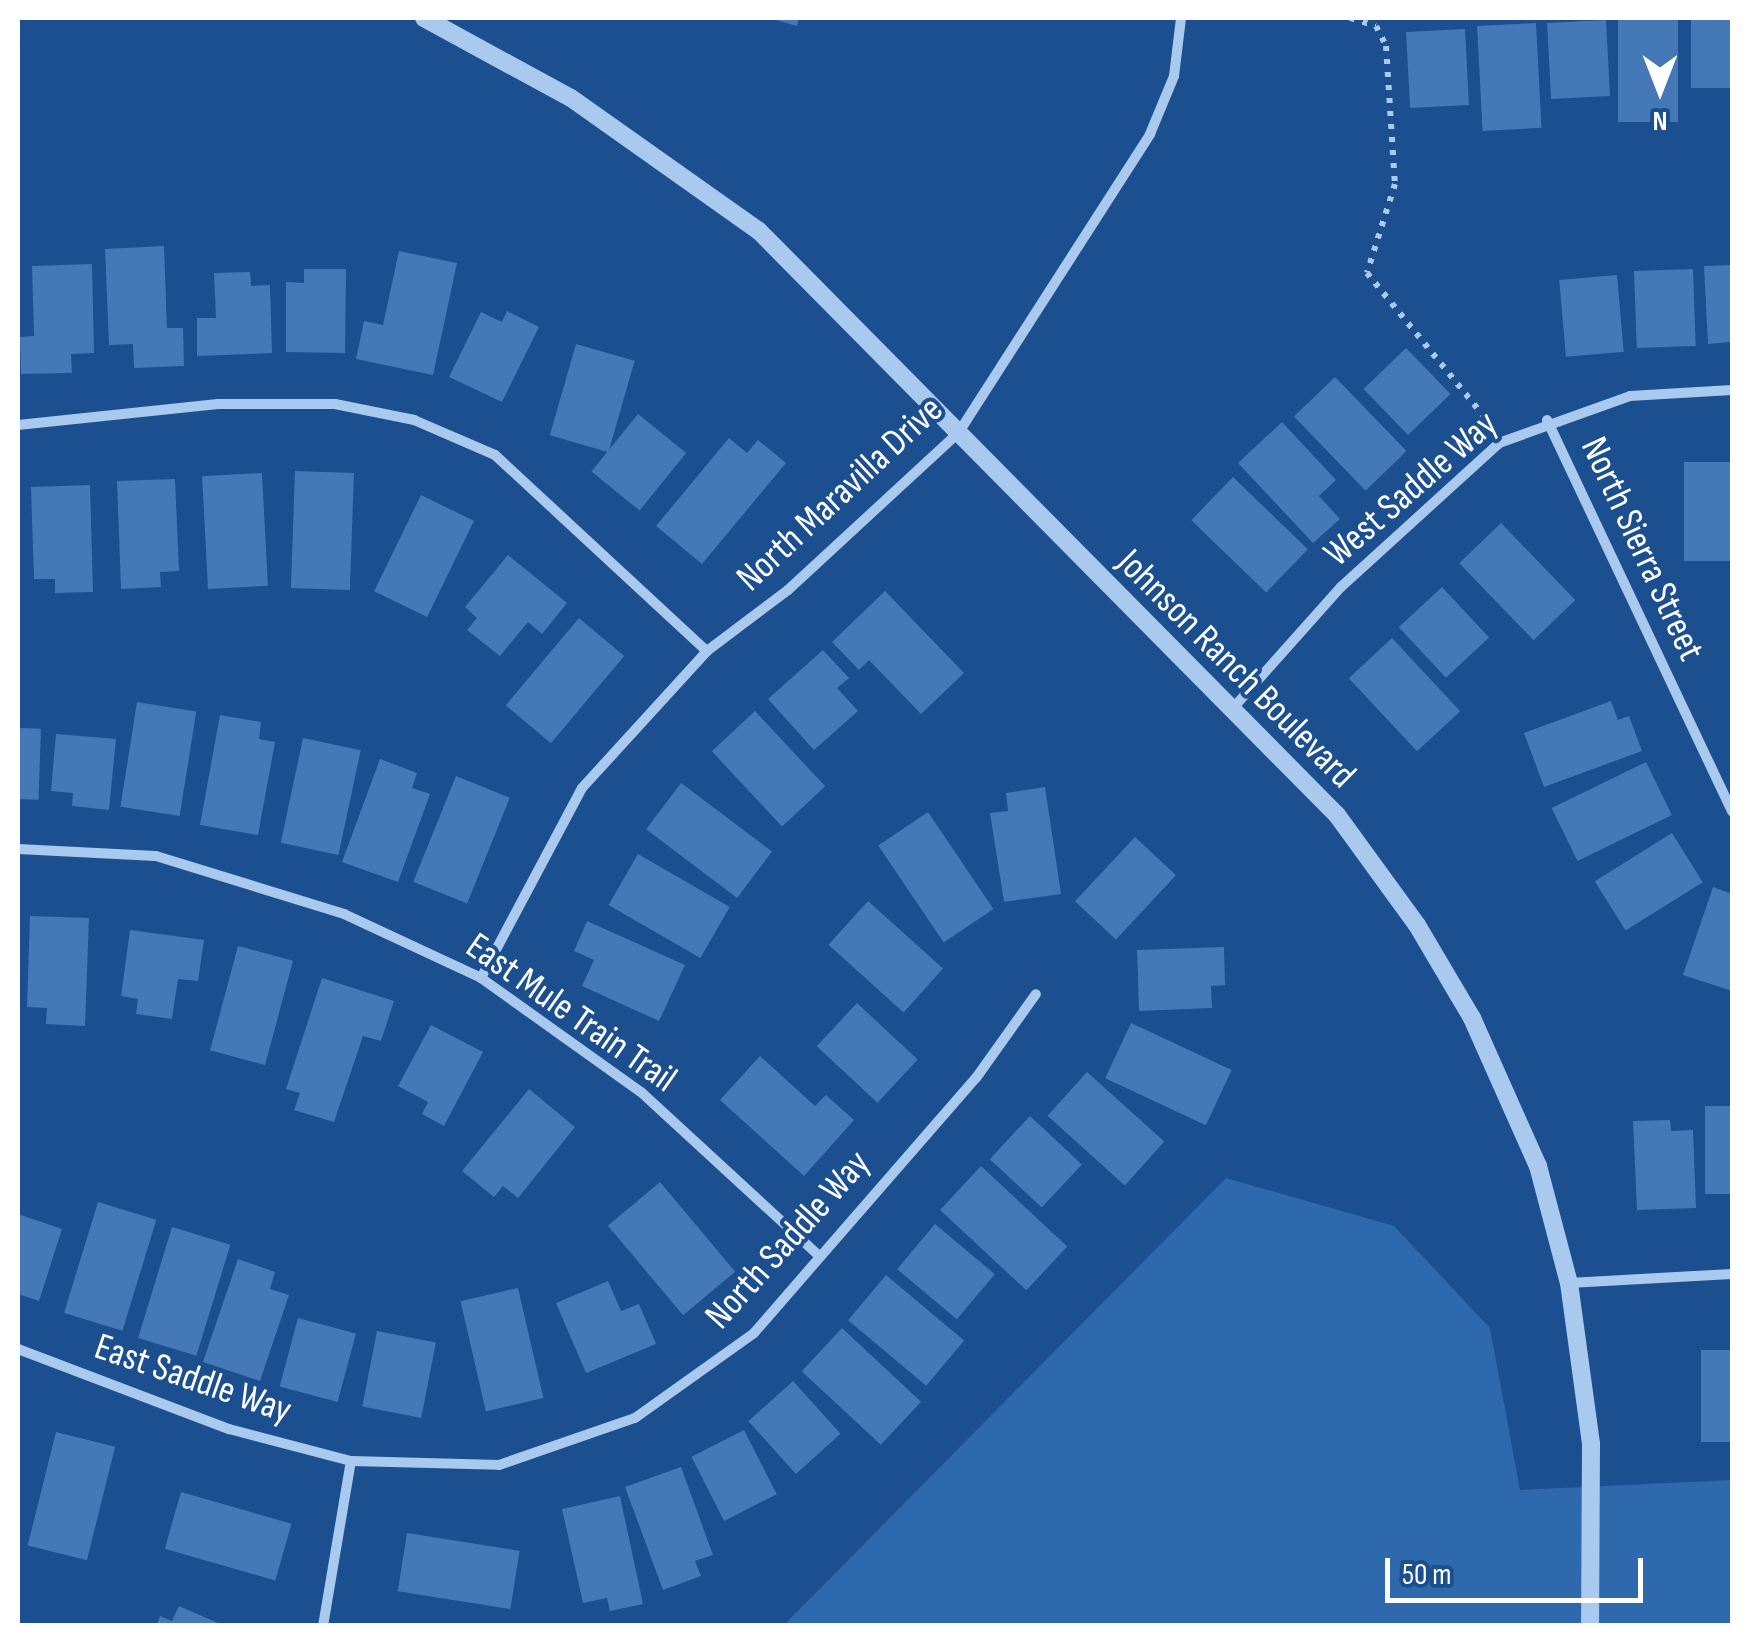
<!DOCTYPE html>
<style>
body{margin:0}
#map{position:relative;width:1750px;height:1643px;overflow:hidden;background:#1b4f8f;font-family:"Sofia Sans Condensed",sans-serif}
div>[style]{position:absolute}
.green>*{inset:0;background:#2e69ad}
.building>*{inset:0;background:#4478b7;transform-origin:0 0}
.path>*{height:6px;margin-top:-3px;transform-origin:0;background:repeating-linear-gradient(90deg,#a9c9ee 0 5px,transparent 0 13px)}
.minor>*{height:10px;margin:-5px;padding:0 5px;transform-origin:5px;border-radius:5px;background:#a9c9ee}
.tertiary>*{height:18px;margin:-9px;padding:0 9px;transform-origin:9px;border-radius:9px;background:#a9c9ee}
span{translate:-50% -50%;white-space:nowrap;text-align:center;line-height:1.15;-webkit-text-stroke:8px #1b4f8f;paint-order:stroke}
.street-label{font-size:38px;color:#fff}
.frame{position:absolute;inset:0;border:20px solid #fff;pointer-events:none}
.north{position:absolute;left:1610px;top:40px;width:100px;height:100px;-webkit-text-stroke:8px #1b4f8f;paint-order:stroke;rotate:180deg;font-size:28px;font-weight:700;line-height:40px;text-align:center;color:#fff}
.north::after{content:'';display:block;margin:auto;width:35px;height:45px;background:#fff;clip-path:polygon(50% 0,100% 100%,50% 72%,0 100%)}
.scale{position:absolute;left:1385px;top:1558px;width:258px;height:45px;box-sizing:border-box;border:5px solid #fff;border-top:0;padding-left:12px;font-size:30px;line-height:35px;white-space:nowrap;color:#fff;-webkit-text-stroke:8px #1b4f8f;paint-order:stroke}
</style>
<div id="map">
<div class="green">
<i style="clip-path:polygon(1226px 1178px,1394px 1226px,1490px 1328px,1520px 1490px,1732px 1480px,1732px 1625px,783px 1626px)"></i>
</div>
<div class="building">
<i style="clip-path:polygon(769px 18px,799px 18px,797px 26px)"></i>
<i style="left:1618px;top:18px;width:60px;height:104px"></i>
<i style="left:1606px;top:20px;width:76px;height:59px;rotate:87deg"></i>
<i style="left:1732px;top:20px;width:68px;height:41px;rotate:90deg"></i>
<i style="left:1536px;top:23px;width:105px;height:59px;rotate:87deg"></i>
<i style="left:1465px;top:29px;width:76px;height:59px;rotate:87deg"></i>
<i style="clip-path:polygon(164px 246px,167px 328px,183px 328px,184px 366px,134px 368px,133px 344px,109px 345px,105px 249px)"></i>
<i style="clip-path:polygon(399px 251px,457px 263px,433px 375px,356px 359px,364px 321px,383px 325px)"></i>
<i style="clip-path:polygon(92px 264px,94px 353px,71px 354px,72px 373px,21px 374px,20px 337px,34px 336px,32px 266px)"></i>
<i style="clip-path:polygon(1732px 265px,1732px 342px,1708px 344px,1704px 266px)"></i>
<i style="clip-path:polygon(304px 269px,346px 269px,345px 353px,286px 352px,286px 282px,304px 283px)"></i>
<i style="left:1693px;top:269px;width:77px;height:59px;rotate:88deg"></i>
<i style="clip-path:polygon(250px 272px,251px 286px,270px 285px,272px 353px,197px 356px,197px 318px,216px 318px,214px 273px)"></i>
<i style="left:1617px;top:275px;width:77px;height:58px;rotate:85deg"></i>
<i style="clip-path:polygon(507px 311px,539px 327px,502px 402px,449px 377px,481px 312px,502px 322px)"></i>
<i style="left:576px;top:344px;width:61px;height:95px;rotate:16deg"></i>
<i style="left:1406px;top:348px;width:64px;height:59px;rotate:46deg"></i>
<i style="left:1335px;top:377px;width:103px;height:57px;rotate:46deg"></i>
<i style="left:638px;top:414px;width:62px;height:74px;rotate:39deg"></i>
<i style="clip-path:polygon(1282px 422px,1336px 480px,1319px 496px,1340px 519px,1313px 543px,1238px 463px)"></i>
<i style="clip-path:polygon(729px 438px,747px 453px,758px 440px,786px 463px,702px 564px,656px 526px)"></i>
<i style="left:1732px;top:462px;width:99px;height:48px;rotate:90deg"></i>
<i style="left:295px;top:471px;width:59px;height:117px;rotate:2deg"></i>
<i style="left:262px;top:473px;width:113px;height:60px;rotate:87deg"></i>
<i style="left:1233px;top:477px;width:104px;height:60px;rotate:44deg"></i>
<i style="clip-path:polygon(175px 479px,179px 571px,160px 572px,161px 587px,121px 589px,117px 481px)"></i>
<i style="clip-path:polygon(90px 485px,93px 592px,55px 593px,55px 579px,34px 579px,31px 487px)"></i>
<i style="left:421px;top:495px;width:59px;height:107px;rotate:26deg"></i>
<i style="left:1501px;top:523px;width:107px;height:58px;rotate:46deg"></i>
<i style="clip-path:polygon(508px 555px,567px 603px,542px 634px,528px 622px,500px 656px,467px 630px,477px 618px,465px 607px)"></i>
<i style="left:1442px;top:587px;width:69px;height:59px;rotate:47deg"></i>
<i style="clip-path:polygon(885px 591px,964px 673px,921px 714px,869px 660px,859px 670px,832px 642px)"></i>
<i style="left:579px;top:618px;width:59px;height:114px;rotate:40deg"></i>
<i style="left:1392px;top:638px;width:100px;height:59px;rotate:47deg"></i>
<i style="clip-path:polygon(823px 650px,849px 678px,837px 688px,858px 711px,814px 750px,768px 699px)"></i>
<i style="clip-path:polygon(1611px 701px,1618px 720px,1629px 716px,1642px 751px,1544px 787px,1524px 733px)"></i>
<i style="left:137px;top:702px;width:60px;height:106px;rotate:9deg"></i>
<i style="left:755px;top:711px;width:103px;height:59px;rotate:47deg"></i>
<i style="clip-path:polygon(220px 715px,261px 722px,259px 739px,275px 742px,258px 835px,200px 825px)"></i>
<i style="left:18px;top:728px;width:23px;height:71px;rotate:2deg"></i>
<i style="clip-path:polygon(56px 734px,116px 739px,109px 810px,72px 806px,73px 793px,51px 791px)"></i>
<i style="left:303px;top:738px;width:59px;height:107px;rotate:12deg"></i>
<i style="clip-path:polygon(380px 759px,417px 773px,412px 788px,430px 794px,398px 882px,342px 862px)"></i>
<i style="left:1646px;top:762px;width:59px;height:105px;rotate:64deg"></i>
<i style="left:456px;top:776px;width:58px;height:114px;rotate:22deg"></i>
<i style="left:681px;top:783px;width:114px;height:58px;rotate:37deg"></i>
<i style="clip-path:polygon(1045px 787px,1061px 894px,1004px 902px,990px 813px,1008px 811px,1006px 793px)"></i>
<i style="left:928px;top:812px;width:117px;height:60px;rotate:56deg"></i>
<i style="left:1672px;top:833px;width:58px;height:91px;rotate:58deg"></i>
<i style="left:1135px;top:837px;width:56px;height:88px;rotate:43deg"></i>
<i style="left:638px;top:854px;width:106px;height:59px;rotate:30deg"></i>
<i style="clip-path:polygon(1713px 887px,1732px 894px,1732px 991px,1683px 975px)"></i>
<i style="left:868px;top:901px;width:101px;height:59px;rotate:42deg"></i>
<i style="clip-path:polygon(30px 916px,89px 918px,85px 1026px,46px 1024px,47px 1008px,27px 1007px)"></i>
<i style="clip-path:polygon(587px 921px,685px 965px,659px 1021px,582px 986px,594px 960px,574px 951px)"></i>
<i style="clip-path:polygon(130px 930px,204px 940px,198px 981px,178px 979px,172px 1019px,136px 1014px,138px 999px,121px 996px)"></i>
<i style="left:238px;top:946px;width:57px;height:108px;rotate:15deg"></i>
<i style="clip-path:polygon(1224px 947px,1225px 985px,1211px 986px,1212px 1008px,1139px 1011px,1137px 950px)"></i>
<i style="clip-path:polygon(322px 978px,394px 1001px,381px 1041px,363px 1036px,334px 1122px,294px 1110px,300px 1093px,286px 1089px)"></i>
<i style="left:857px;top:1003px;width:83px;height:59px;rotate:43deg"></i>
<i style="left:1131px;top:1023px;width:111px;height:61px;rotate:25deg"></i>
<i style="clip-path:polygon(431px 1025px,483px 1052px,444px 1126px,422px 1114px,428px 1102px,398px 1086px)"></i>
<i style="clip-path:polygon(760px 1056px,815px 1106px,826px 1095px,854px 1120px,804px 1176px,720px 1100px)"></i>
<i style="left:1087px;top:1072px;width:104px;height:59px;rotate:42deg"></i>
<i style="clip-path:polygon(529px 1089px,575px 1127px,518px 1198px,503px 1186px,494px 1197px,462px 1171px)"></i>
<i style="left:1732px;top:1106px;width:88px;height:27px;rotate:90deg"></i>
<i style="left:1030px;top:1116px;width:71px;height:59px;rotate:43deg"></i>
<i style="clip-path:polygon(1670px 1120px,1671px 1131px,1693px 1130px,1696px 1208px,1637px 1210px,1633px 1121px)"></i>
<i style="left:981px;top:1166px;width:118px;height:60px;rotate:43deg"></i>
<i style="left:660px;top:1182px;width:117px;height:68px;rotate:50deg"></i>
<i style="left:98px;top:1202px;width:61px;height:116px;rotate:17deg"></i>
<i style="clip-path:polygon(18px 1214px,62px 1229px,39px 1301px,18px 1294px)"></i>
<i style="left:935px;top:1224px;width:78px;height:59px;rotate:40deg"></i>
<i style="left:172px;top:1227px;width:61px;height:116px;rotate:17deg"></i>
<i style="clip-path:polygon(238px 1259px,275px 1272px,270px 1289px,289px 1295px,260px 1381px,203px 1362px)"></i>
<i style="left:886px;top:1275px;width:102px;height:59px;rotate:40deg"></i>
<i style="clip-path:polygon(608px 1281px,621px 1311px,639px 1304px,656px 1344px,586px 1373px,556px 1303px)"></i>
<i style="left:518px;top:1288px;width:113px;height:59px;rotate:77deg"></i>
<i style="left:298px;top:1318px;width:60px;height:71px;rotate:15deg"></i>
<i style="left:842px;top:1328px;width:108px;height:59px;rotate:43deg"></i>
<i style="left:377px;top:1331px;width:60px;height:77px;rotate:11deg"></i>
<i style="left:1732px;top:1350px;width:92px;height:31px;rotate:90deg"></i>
<i style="left:793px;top:1381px;width:71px;height:60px;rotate:48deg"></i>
<i style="left:744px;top:1430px;width:72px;height:59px;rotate:63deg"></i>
<i style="left:56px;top:1432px;width:61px;height:117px;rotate:14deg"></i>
<i style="clip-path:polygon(681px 1467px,713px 1555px,695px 1561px,701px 1576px,663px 1590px,625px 1487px)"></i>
<i style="left:181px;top:1492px;width:115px;height:59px;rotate:16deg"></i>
<i style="clip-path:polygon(620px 1496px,643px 1604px,610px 1611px,607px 1598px,583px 1603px,562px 1509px)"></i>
<i style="left:407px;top:1533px;width:114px;height:59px;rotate:9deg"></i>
<i style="clip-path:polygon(179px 1606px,225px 1626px,156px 1626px,160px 1616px,172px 1621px)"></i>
</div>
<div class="path">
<i style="left:1350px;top:18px;width:27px;rotate:17deg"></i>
<i style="left:1376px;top:26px;width:22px;rotate:63deg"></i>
<i style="left:1386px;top:46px;width:138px;rotate:86.3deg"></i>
<i style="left:1395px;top:184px;width:93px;rotate:107.5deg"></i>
<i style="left:1367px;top:273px;width:195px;rotate:50.8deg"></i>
</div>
<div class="minor">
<i style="left:1547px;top:420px;width:433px;rotate:64.7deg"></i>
<i style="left:18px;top:425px;width:201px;rotate:-6deg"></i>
<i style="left:218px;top:404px;width:117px"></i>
<i style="left:335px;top:404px;width:81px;rotate:11.4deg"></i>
<i style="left:414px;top:420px;width:88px;rotate:23.4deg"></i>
<i style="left:495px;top:455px;width:289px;rotate:42.8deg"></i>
<i style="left:1234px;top:707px;width:161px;rotate:-48.3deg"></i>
<i style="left:1341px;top:587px;width:214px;rotate:-42.3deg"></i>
<i style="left:1499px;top:443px;width:139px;rotate:-19.7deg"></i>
<i style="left:1630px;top:396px;width:102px;rotate:-3.4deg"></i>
<i style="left:18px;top:849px;width:138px;rotate:2.9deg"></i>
<i style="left:156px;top:856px;width:197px;rotate:17.1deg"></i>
<i style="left:344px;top:914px;width:151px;rotate:25deg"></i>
<i style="left:481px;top:978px;width:196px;rotate:35.5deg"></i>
<i style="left:641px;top:1092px;width:238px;rotate:42.6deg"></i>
<i style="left:481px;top:978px;width:215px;rotate:-62deg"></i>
<i style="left:582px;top:788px;width:185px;rotate:-47.6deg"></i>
<i style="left:707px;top:651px;width:101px;rotate:-37deg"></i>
<i style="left:788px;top:590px;width:233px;rotate:-42.7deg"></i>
<i style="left:959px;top:432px;width:354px;rotate:-57.3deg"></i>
<i style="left:1150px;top:134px;width:63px;rotate:-67.5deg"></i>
<i style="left:1174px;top:76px;width:58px;rotate:-83.1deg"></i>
<i style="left:1569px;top:1283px;width:163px;rotate:-3.2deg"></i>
<i style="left:18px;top:1349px;width:226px;rotate:20.8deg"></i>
<i style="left:229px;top:1429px;width:126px;rotate:14.7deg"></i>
<i style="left:351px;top:1461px;width:148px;rotate:1.5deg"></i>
<i style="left:499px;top:1465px;width:144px;rotate:-19.1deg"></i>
<i style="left:635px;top:1418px;width:146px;rotate:-35.5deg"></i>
<i style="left:754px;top:1333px;width:338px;rotate:-49deg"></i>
<i style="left:976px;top:1078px;width:103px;rotate:-54.5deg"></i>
<i style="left:323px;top:1626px;width:167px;rotate:-80.4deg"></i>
</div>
<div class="tertiary">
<i style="left:424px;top:18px;width:167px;rotate:28.6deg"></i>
<i style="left:571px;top:98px;width:230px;rotate:35.3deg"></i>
<i style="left:759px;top:231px;width:822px;rotate:45.3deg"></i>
<i style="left:1337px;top:815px;width:136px;rotate:54deg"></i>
<i style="left:1417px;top:925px;width:108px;rotate:59.4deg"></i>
<i style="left:1472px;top:1018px;width:162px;rotate:66deg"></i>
<i style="left:1538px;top:1166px;width:121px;rotate:75.2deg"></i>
<i style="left:1569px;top:1283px;width:162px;rotate:82.2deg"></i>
<i style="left:1591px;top:1444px;width:182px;rotate:90.3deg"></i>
</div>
<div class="street-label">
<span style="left:1411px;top:489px;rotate:-41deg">West Saddle Way</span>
<span style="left:840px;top:494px;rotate:-43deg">North Maravilla Drive</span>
<span style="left:1642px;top:549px;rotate:65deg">North Sierra Street</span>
<span style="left:1236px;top:669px;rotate:45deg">Johnson Ranch Boulevard</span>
<span style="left:571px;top:1013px;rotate:35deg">East Mule Train Trail</span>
<span style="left:788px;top:1240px;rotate:-48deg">North Saddle Way</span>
<span style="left:193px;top:1379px;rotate:19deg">East Saddle Way</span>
</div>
<div class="frame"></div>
<div class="north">N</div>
<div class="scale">50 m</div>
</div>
